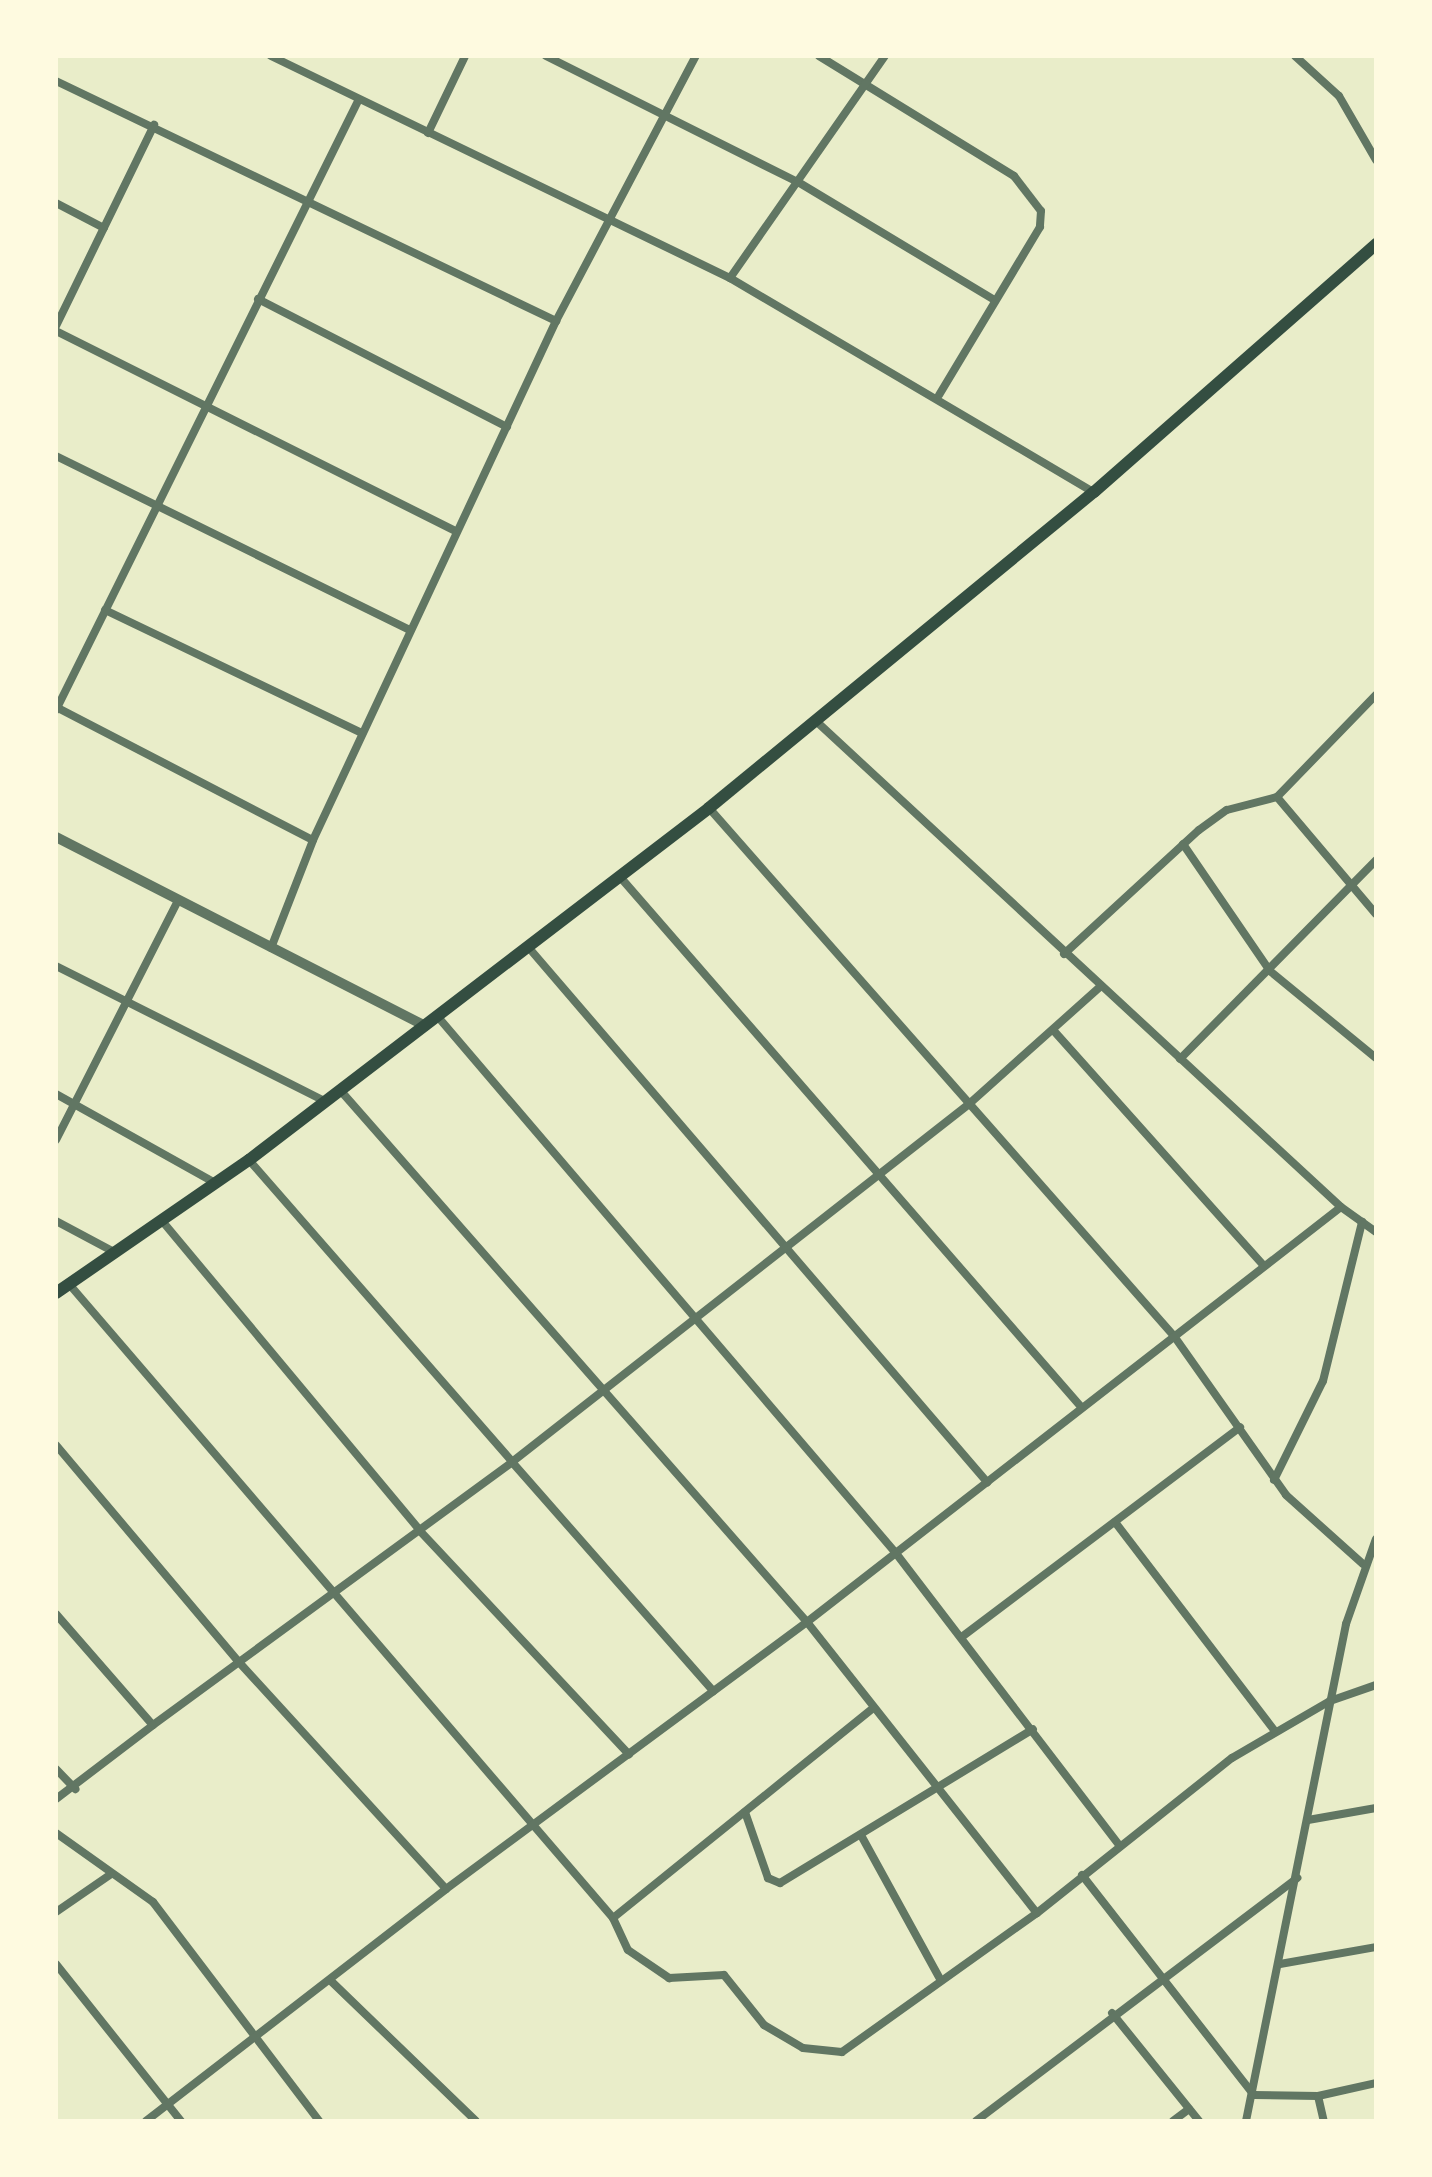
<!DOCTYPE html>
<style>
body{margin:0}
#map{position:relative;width:1432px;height:2177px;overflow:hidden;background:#e9edc9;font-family:Quicksand,sans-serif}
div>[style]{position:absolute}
.minor>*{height:8px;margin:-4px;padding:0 4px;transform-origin:4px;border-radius:4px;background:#617663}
.tertiary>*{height:10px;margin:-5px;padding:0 5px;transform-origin:5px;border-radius:5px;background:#617663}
.primary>*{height:12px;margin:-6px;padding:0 6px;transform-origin:6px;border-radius:6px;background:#344e41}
span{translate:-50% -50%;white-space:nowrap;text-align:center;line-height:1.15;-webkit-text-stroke:6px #fefae0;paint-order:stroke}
.frame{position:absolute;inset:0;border:58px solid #fefae0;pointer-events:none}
</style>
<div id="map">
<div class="minor">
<i style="left:271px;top:56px;width:510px;rotate:25.81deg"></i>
<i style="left:730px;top:278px;width:422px;rotate:30.5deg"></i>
<i style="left:546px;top:56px;width:282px;rotate:26.6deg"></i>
<i style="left:798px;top:182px;width:229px;rotate:31deg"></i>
<i style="left:819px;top:56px;width:229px;rotate:31.6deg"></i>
<i style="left:1014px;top:176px;width:44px;rotate:52.4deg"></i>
<i style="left:1041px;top:211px;width:16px;rotate:94deg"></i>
<i style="left:1040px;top:227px;width:196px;rotate:121deg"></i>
<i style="left:1295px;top:56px;width:59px;rotate:42.3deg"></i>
<i style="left:1339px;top:96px;width:74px;rotate:60deg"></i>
<i style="left:56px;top:81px;width:555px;rotate:25.64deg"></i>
<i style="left:556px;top:321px;width:300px;rotate:-62.2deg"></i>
<i style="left:428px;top:133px;width:85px;rotate:-64.3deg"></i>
<i style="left:56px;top:203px;width:54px;rotate:27.5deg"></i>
<i style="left:730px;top:278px;width:271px;rotate:-55.1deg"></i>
<i style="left:258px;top:299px;width:280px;rotate:27.2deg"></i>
<i style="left:56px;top:326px;width:224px;rotate:-64deg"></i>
<i style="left:56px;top:331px;width:447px;rotate:26.6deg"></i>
<i style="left:56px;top:456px;width:394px;rotate:26.2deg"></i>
<i style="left:105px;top:610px;width:285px;rotate:25.6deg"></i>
<i style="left:56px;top:707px;width:289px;rotate:27.4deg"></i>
<i style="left:56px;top:710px;width:680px;rotate:-63.62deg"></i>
<i style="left:817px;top:722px;width:714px;rotate:42.79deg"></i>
<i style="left:1341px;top:1207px;width:43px;rotate:35.5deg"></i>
<i style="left:1277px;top:797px;width:153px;rotate:49.8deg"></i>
<i style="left:709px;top:808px;width:704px;rotate:48.63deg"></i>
<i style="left:1174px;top:1336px;width:194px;rotate:54.8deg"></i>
<i style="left:1286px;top:1495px;width:103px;rotate:41.9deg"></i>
<i style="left:1183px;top:844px;width:154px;rotate:55.6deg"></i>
<i style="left:1270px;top:971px;width:137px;rotate:39.4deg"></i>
<i style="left:621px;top:878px;width:702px;rotate:48.98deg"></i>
<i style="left:271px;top:948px;width:116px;rotate:-68.7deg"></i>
<i style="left:313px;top:840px;width:573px;rotate:-64.91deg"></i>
<i style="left:529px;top:948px;width:704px;rotate:49.38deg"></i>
<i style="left:1064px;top:954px;width:183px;rotate:-42.6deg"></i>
<i style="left:1199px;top:830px;width:34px;rotate:-36deg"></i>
<i style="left:1227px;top:810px;width:52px;rotate:-14.6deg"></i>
<i style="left:1277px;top:797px;width:142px;rotate:-45.9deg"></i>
<i style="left:56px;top:966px;width:300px;rotate:26.7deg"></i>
<i style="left:438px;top:1017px;width:704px;rotate:49.5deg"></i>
<i style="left:895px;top:1552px;width:370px;rotate:52.6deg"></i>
<i style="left:1054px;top:1031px;width:315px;rotate:48.2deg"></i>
<i style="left:1180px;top:1059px;width:279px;rotate:-45.4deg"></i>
<i style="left:340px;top:1090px;width:708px;rotate:48.72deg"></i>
<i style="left:807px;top:1622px;width:371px;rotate:51.7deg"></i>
<i style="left:56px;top:1094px;width:184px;rotate:29.2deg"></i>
<i style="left:56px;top:1140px;width:268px;rotate:-63deg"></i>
<i style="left:249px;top:1160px;width:400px;rotate:48.9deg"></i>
<i style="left:512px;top:1462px;width:581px;rotate:-38.07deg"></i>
<i style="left:969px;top:1104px;width:177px;rotate:-41.8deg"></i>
<i style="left:56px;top:1221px;width:68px;rotate:28.1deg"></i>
<i style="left:163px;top:1222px;width:402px;rotate:50.2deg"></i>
<i style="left:420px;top:1531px;width:306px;rotate:46.9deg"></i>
<i style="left:69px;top:1284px;width:835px;rotate:49.37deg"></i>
<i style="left:613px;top:1918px;width:35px;rotate:65deg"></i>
<i style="left:628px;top:1950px;width:50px;rotate:34.3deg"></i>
<i style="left:669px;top:1978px;width:55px;rotate:-3.1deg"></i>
<i style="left:724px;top:1975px;width:64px;rotate:51.3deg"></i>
<i style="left:764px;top:2025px;width:45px;rotate:30.5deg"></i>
<i style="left:803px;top:2048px;width:39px;rotate:6deg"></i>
<i style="left:842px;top:2052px;width:239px;rotate:-35.5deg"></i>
<i style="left:1037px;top:1913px;width:249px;rotate:-38.5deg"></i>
<i style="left:1232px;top:1758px;width:113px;rotate:-30.2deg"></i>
<i style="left:1330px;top:1701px;width:49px;rotate:-19.2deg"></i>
<i style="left:56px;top:1445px;width:281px;rotate:49.9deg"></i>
<i style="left:237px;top:1660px;width:310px;rotate:47.6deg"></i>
<i style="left:446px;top:1889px;width:449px;rotate:-36.5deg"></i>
<i style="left:807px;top:1622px;width:676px;rotate:-37.85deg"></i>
<i style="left:1274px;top:1480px;width:110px;rotate:-63.7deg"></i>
<i style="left:1323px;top:1381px;width:164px;rotate:-76.2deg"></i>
<i style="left:1115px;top:1522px;width:262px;rotate:52.6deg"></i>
<i style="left:56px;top:1614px;width:147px;rotate:48.9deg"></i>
<i style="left:153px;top:1725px;width:445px;rotate:-36.2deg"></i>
<i style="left:512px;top:1462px;width:305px;rotate:48.7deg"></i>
<i style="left:963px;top:1636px;width:347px;rotate:-37deg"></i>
<i style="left:56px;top:1769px;width:28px;rotate:46deg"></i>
<i style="left:56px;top:1799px;width:122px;rotate:-37.3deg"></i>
<i style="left:745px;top:1812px;width:70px;rotate:70.8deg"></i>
<i style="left:768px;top:1878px;width:13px;rotate:23deg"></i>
<i style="left:780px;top:1883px;width:296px;rotate:-31.3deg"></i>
<i style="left:1308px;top:1820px;width:69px;rotate:-10deg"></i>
<i style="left:56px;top:1833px;width:119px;rotate:35.4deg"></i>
<i style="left:153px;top:1902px;width:275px;rotate:52.8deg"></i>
<i style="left:862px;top:1837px;width:160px;rotate:61.2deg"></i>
<i style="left:1082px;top:1875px;width:279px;rotate:52deg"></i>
<i style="left:1254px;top:2095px;width:64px;rotate:0.9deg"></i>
<i style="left:1318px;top:2096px;width:59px;rotate:-12.6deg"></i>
<i style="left:56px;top:1912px;width:67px;rotate:-34.6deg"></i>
<i style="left:613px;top:1918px;width:333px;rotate:-38.9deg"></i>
<i style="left:56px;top:1964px;width:201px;rotate:51.5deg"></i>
<i style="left:1280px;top:1964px;width:97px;rotate:-10deg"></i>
<i style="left:332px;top:1982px;width:200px;rotate:44deg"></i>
<i style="left:1112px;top:2013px;width:139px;rotate:51.1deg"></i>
<i style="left:1318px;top:2096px;width:26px;rotate:77deg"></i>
<i style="left:146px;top:2121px;width:379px;rotate:-37.7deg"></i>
<i style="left:976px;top:2121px;width:403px;rotate:-37.1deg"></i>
<i style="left:1173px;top:2121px;width:20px;rotate:-37deg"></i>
<i style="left:1246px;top:2121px;width:507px;rotate:-78.62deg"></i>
<i style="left:1346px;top:1624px;width:90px;rotate:-70.6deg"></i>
</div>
<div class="tertiary">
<i style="left:56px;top:837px;width:415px;rotate:27.1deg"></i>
</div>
<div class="primary">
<i style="left:56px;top:1293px;width:234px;rotate:-34.6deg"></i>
<i style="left:249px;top:1160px;width:579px;rotate:-37.42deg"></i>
<i style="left:709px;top:808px;width:498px;rotate:-39.4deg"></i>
<i style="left:1094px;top:492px;width:376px;rotate:-41.3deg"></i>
</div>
<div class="frame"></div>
</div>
